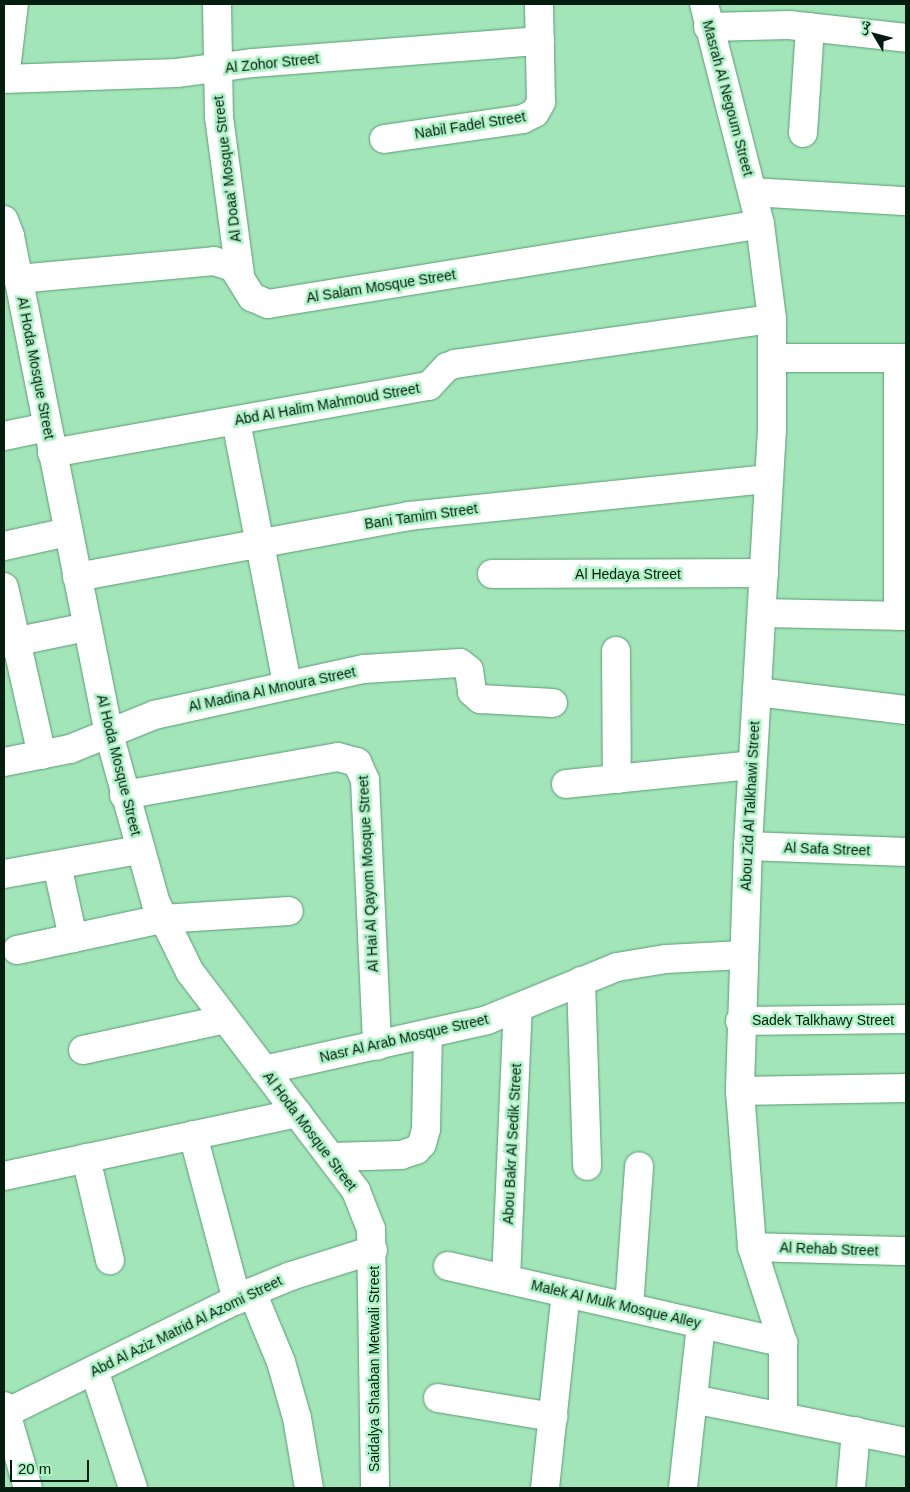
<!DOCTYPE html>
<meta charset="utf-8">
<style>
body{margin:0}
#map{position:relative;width:910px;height:1492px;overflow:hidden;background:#a2e5b9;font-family:Helvetica,"Noto Naskh Arabic",sans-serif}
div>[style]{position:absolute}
.roads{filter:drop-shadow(0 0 1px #5b9c74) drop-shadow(0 0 1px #5b9c74)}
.minor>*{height:28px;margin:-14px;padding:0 14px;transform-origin:14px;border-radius:14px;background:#fff}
span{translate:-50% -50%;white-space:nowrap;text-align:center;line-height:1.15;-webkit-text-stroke:5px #aef2c6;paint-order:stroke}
.street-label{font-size:14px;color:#031e0f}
.frame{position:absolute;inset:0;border:5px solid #031e0f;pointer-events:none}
.north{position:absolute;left:850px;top:10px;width:50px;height:50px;-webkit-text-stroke:4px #aef2c6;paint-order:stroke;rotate:307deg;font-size:14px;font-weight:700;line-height:20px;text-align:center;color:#031e0f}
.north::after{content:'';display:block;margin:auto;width:18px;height:22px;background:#031e0f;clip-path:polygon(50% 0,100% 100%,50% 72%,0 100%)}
.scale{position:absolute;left:10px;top:1460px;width:79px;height:22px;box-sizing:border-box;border:2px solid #031e0f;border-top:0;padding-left:6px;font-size:15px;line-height:18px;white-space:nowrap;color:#031e0f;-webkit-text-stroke:4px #aef2c6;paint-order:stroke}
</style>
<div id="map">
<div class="roads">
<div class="minor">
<i style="left:217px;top:4px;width:113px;rotate:89deg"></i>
<i style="left:219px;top:117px;width:158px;rotate:82.4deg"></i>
<i style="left:704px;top:4px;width:227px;rotate:75.7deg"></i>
<i style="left:760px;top:224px;width:96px;rotate:82.8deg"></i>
<i style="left:772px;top:319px;width:110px;rotate:90deg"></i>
<i style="left:772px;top:429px;width:418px;rotate:93.3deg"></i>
<i style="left:748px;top:846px;width:245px;rotate:91.9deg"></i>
<i style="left:740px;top:1091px;width:156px;rotate:85.6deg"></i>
<i style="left:752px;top:1247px;width:101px;rotate:72.1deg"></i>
<i style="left:783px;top:1343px;width:72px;rotate:90deg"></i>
<i style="left:708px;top:27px;width:81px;rotate:-1.4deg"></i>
<i style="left:789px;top:25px;width:118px;rotate:6.3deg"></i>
<i style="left:5px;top:78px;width:75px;rotate:-83.1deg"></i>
<i style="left:4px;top:79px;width:173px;rotate:-2deg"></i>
<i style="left:177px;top:73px;width:77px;rotate:-7.5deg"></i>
<i style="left:253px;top:63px;width:288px;rotate:-4.4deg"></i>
<i style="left:803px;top:133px;width:106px;rotate:-86.2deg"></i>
<i style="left:384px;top:139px;width:140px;rotate:-8.2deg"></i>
<i style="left:523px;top:119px;width:13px;rotate:-27deg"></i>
<i style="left:535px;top:113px;width:13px;rotate:-61deg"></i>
<i style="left:541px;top:102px;width:98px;rotate:-91.2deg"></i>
<i style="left:753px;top:192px;width:153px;rotate:3.4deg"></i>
<i style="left:4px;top:220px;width:17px;rotate:69deg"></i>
<i style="left:10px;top:236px;width:508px;rotate:78.76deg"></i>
<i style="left:109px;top:734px;width:175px;rotate:74.5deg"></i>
<i style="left:156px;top:903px;width:77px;rotate:63.8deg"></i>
<i style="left:190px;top:972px;width:275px;rotate:52.8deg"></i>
<i style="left:356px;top:1191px;width:41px;rotate:68.5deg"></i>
<i style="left:371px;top:1229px;width:259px;rotate:89.1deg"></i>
<i style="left:18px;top:279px;width:197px;rotate:-5.2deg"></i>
<i style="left:214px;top:261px;width:20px;rotate:18deg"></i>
<i style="left:233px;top:267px;width:36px;rotate:58deg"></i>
<i style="left:252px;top:297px;width:17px;rotate:24deg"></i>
<i style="left:268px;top:304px;width:498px;rotate:-9.2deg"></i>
<i style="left:774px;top:358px;width:132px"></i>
<i style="left:898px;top:358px;width:258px;rotate:90deg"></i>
<i style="left:236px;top:421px;width:268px;rotate:79deg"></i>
<i style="left:4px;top:436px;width:44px;rotate:-11.8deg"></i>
<i style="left:52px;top:453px;width:383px;rotate:-10.1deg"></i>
<i style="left:429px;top:386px;width:26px;rotate:-47deg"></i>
<i style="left:447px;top:367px;width:9px;rotate:-21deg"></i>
<i style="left:455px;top:364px;width:320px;rotate:-8.1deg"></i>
<i style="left:4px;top:546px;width:66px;rotate:-12.3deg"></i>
<i style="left:492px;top:574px;width:272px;rotate:-0.2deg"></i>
<i style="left:77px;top:577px;width:338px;rotate:-10.4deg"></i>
<i style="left:409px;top:516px;width:362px;rotate:-5.9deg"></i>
<i style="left:4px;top:587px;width:172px;rotate:77.3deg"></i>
<i style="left:762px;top:613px;width:144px;rotate:1.2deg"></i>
<i style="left:4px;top:644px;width:85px;rotate:-11.6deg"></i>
<i style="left:616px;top:651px;width:128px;rotate:89.6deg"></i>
<i style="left:757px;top:692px;width:150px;rotate:6.9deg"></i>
<i style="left:4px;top:762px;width:67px;rotate:-11.1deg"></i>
<i style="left:70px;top:749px;width:91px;rotate:-22deg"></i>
<i style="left:154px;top:715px;width:215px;rotate:-12.4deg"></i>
<i style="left:364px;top:669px;width:96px;rotate:-3.6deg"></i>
<i style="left:460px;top:663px;width:11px;rotate:38deg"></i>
<i style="left:469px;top:670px;width:22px;rotate:82deg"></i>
<i style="left:472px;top:692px;width:11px;rotate:41deg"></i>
<i style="left:480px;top:699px;width:73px;rotate:3.1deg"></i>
<i style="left:566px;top:784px;width:187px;rotate:-5.8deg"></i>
<i style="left:124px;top:795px;width:217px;rotate:-10.1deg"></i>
<i style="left:338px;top:757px;width:20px;rotate:15deg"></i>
<i style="left:357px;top:762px;width:20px;rotate:66deg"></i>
<i style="left:365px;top:780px;width:266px;rotate:87.4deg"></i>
<i style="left:748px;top:846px;width:158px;rotate:2.2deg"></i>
<i style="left:57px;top:865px;width:75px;rotate:77.6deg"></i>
<i style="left:4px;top:874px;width:137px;rotate:-10.1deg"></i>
<i style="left:17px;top:950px;width:148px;rotate:-12.1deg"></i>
<i style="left:162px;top:919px;width:127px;rotate:-3.6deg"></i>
<i style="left:581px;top:981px;width:185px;rotate:88.1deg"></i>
<i style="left:740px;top:1021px;width:166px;rotate:-0.7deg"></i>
<i style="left:83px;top:1050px;width:146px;rotate:-12.2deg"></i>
<i style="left:264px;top:1070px;width:229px;rotate:-12.6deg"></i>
<i style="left:487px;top:1020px;width:140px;rotate:-22.2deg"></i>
<i style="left:617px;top:967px;width:50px;rotate:-9.3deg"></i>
<i style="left:666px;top:959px;width:77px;rotate:-3deg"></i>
<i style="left:740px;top:1091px;width:166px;rotate:-1deg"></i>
<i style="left:193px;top:1135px;width:171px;rotate:75.1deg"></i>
<i style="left:331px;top:1157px;width:70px;rotate:-1.6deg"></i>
<i style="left:401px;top:1155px;width:16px;rotate:-18deg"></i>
<i style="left:416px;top:1150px;width:8px;rotate:-45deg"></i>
<i style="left:422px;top:1144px;width:16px;rotate:-75deg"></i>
<i style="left:426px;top:1129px;width:93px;rotate:-88.8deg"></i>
<i style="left:86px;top:1158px;width:105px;rotate:76.8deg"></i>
<i style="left:4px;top:1176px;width:300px;rotate:-12.1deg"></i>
<i style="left:752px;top:1247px;width:154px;rotate:1.5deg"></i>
<i style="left:448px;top:1266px;width:344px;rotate:12.9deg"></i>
<i style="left:506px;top:1279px;width:270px;rotate:-87.5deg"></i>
<i style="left:252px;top:1292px;width:76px;rotate:67.5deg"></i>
<i style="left:281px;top:1362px;width:58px;rotate:74.1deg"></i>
<i style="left:297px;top:1418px;width:71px;rotate:80.3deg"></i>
<i style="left:629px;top:1307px;width:141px;rotate:-85.9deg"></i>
<i style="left:94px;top:1370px;width:124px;rotate:71.7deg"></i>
<i style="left:438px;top:1398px;width:117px;rotate:9.4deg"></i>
<i style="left:693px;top:1399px;width:217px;rotate:11.4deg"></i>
<i style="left:4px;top:1406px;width:85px;rotate:73.7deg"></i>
<i style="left:4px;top:1414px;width:276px;rotate:-26.2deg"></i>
<i style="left:252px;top:1292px;width:42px;rotate:-22.3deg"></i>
<i style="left:291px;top:1276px;width:86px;rotate:-17.6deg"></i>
<i style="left:545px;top:1488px;width:196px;rotate:-83.9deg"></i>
<i style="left:683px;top:1488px;width:165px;rotate:-83.7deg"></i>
<i style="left:851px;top:1488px;width:57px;rotate:-85deg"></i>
</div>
</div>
<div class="street-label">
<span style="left:272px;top:63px;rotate:-6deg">Al Zohor Street</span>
<span style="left:728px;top:98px;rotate:75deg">Masrah Al Negoum Street</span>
<span style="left:470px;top:125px;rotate:-9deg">Nabil Fadel Street</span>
<span style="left:227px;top:169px;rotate:-97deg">Al Doaa' Mosque Street</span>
<span style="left:381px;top:286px;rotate:-9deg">Al Salam Mosque Street</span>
<span style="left:36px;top:368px;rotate:79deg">Al Hoda Mosque Street</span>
<span style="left:327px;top:404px;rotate:-10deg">Abd Al Halim Mahmoud Street</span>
<span style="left:421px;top:516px;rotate:-8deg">Bani Tamim Street</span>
<span style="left:628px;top:574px">Al Hedaya Street</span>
<span style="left:272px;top:689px;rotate:-12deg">Al Madina Al Mnoura Street</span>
<span style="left:119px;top:765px;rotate:76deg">Al Hoda Mosque Street</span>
<span style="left:750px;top:806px;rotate:-87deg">Abou Zid Al Talkhawi Street</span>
<span style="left:827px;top:849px;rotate:2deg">Al Safa Street</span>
<span style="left:368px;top:874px;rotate:-93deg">Al Hai Al Qayom Mosque Street</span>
<span style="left:823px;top:1020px">Sadek Talkhawy Street</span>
<span style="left:404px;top:1038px;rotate:-13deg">Nasr Al Arab Mosque Street</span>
<span style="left:310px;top:1131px;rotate:53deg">Al Hoda Mosque Street</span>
<span style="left:512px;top:1144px;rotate:-87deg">Abou Bakr Al Sedik Street</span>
<span style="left:829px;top:1249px;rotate:2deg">Al Rehab Street</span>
<span style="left:616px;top:1304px;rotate:13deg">Malek Al Mulk Mosque Alley</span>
<span style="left:186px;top:1326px;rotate:-26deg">Abd Al Aziz Matrid Al Azomi Street</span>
<span style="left:374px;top:1369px;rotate:-90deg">Saidalya Shaaban Metwali Street</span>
</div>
<div class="frame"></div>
<div class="north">ش</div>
<div class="scale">20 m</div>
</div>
